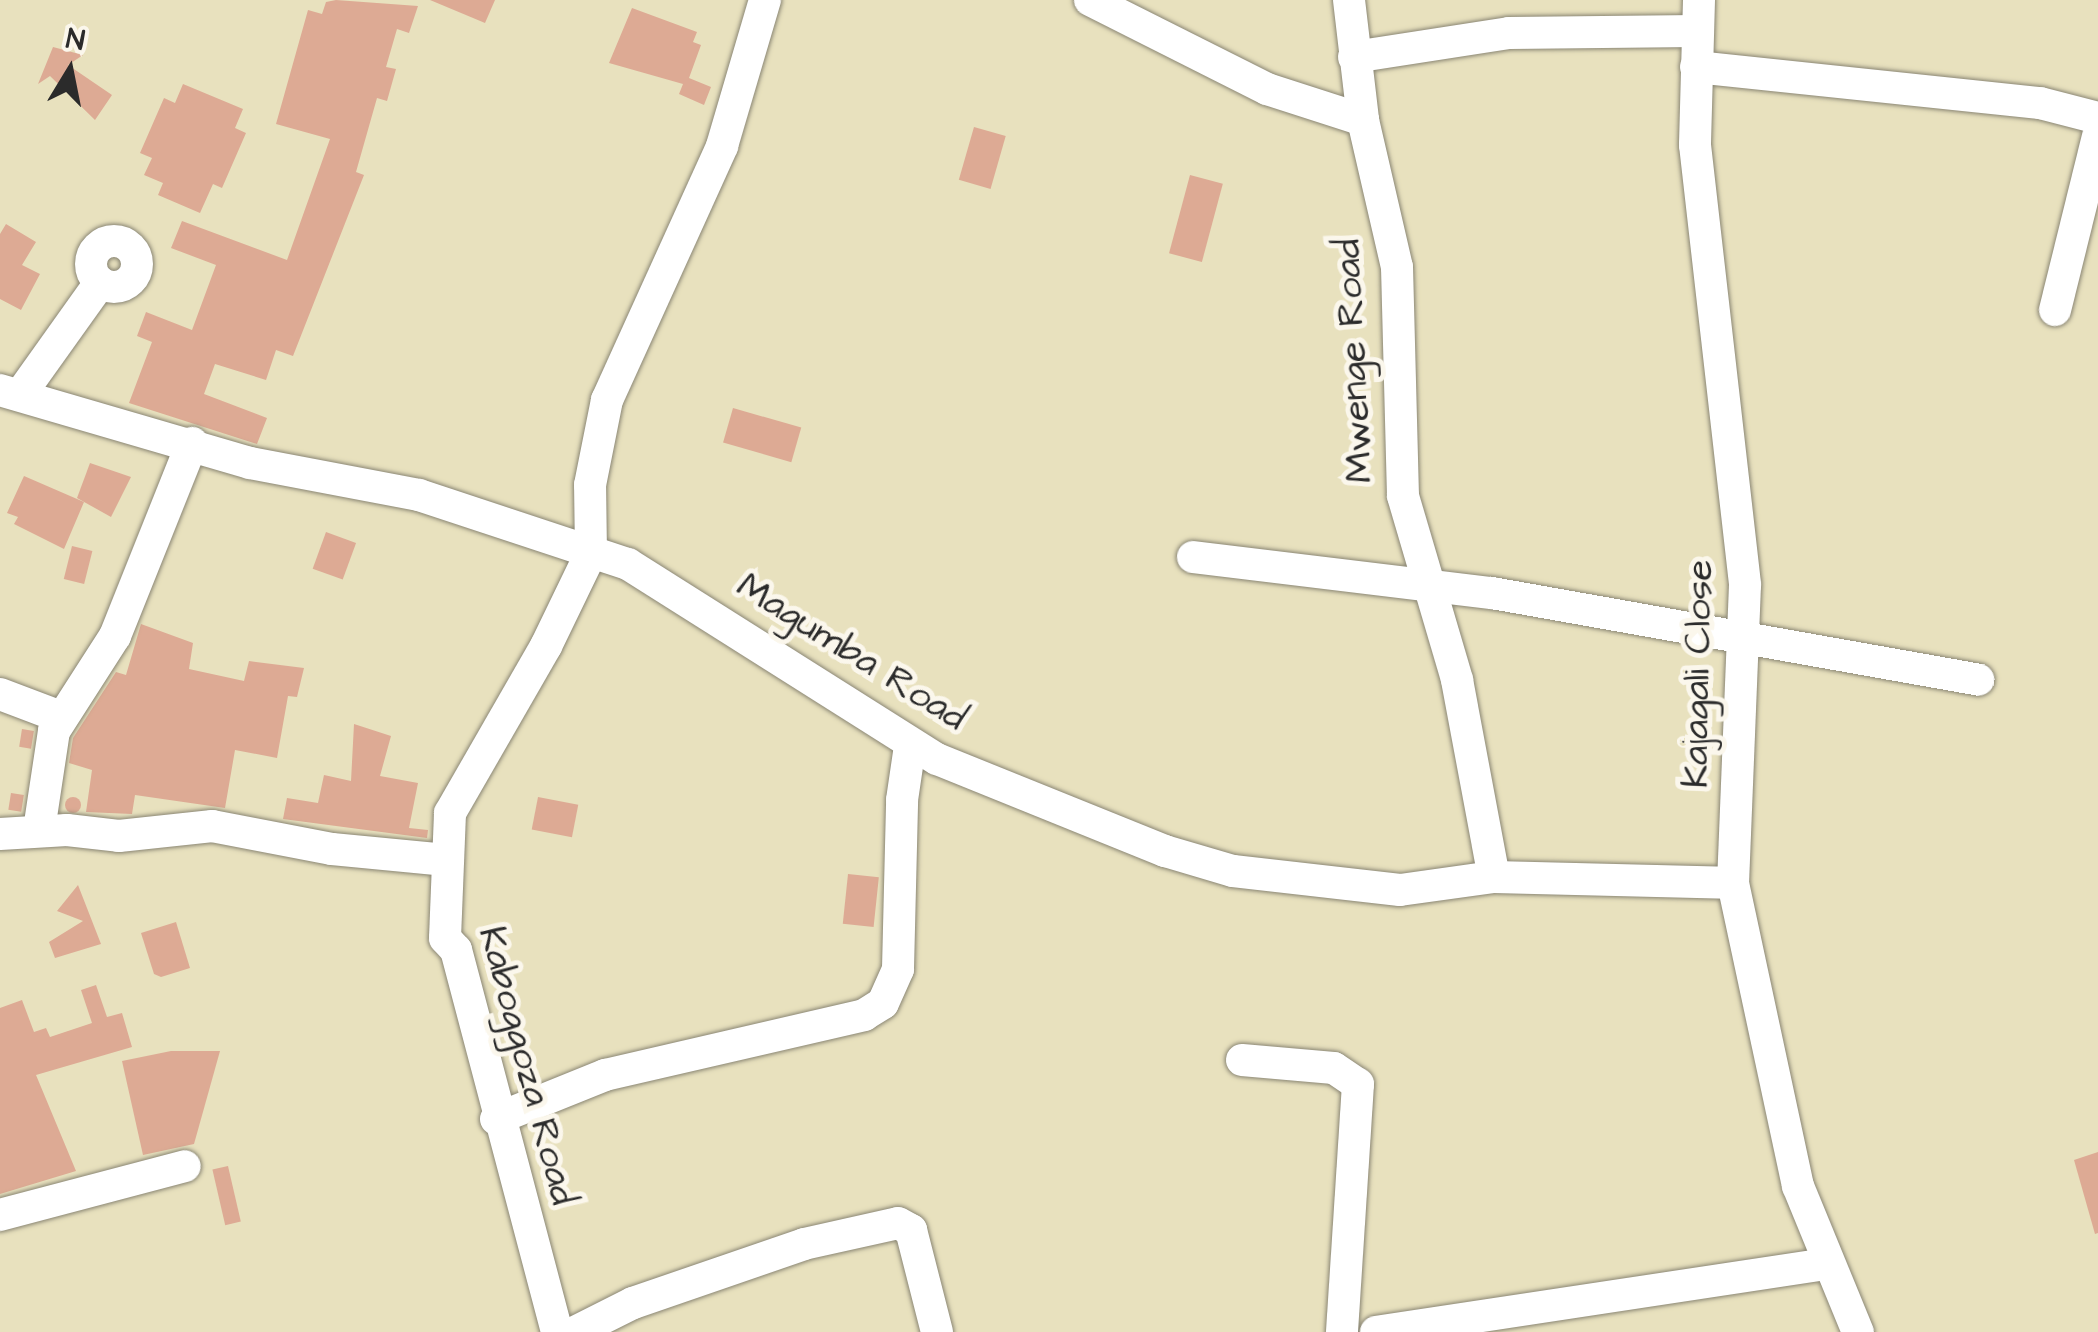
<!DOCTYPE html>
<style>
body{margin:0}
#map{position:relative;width:2098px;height:1332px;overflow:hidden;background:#e8e1be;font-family:"Architects Daughter",sans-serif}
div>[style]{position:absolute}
.building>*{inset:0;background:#ddaa94;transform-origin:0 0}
.round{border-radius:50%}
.roads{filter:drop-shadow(0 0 2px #8a8674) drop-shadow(0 0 2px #8a8674)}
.minor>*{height:32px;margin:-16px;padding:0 16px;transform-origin:16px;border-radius:16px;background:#fff}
.minor>.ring{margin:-16px;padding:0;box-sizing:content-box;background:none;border:32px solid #fff;border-radius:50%}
span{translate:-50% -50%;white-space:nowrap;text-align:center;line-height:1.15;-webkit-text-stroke:10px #fbf7ec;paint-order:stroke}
.street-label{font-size:38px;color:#2b2b2b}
.north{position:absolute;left:20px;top:20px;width:100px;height:100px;-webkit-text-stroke:8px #fbf7ec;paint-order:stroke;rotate:10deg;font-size:28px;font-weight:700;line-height:40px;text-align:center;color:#2b2b2b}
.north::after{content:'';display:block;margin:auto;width:35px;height:45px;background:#2b2b2b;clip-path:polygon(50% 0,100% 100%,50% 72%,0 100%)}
</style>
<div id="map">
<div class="building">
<i style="clip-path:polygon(336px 0,418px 6px,409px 33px,397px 29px,386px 67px,396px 69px,387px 101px,377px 98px,356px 172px,364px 175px,293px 356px,276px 350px,266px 380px,215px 364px,204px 394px,267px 418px,257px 444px,129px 403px,152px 342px,137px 336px,146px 312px,192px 330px,216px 265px,171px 248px,182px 221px,287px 260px,330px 139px,276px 124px,308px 10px,322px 14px,326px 2px)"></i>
<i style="clip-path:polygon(430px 0,495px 0,485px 23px)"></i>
<i style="clip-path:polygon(632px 8px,697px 32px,693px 42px,701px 45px,689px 78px,711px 87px,704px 105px,679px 94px,683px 84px,609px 63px)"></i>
<i style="clip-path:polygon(53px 47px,83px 55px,68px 65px,112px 95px,95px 120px,50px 76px,38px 84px)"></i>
<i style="clip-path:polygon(183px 84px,243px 109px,235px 128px,246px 133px,222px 188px,213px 184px,200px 213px,158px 195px,163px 183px,144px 175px,152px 158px,140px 153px,164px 98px,175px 103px)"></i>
<i style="left:974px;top:127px;width:33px;height:55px;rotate:16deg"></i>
<i style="left:1190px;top:175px;width:34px;height:81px;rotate:15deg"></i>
<i style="clip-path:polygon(6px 224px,36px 242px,22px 265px,40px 274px,21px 310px,0 299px,0 234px)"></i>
<i style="left:733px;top:408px;width:71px;height:36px;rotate:16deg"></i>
<i style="clip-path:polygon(90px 463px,131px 477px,111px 517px,77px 498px)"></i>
<i style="clip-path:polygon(24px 476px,84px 502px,64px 549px,14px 524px,18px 517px,7px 513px)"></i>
<i style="left:326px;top:532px;width:32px;height:39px;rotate:20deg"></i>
<i style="left:72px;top:546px;width:21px;height:34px;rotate:14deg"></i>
<i style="clip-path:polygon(141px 624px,193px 643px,189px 669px,244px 681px,249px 661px,304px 668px,297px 697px,288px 696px,277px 758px,235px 750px,225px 808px,135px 795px,132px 814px,86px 812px,92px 770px,69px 763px,73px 738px,116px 672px,126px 675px)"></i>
<i style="clip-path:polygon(354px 724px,391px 736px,380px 776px,418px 783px,409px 828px,428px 830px,427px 838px,283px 819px,287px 798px,318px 803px,324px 775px,351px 781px)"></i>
<i style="left:22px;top:729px;width:12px;height:18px;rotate:9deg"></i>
<i style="left:11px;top:793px;width:13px;height:17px;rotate:9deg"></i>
<i class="round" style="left:65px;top:797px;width:16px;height:16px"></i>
<i style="left:538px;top:797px;width:41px;height:33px;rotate:11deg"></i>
<i style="left:848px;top:874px;width:31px;height:50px;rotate:6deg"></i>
<i style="clip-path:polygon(78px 885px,101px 944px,55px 958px,49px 942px,83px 921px,57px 911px)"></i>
<i style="clip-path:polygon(176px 922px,190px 968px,161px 977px,154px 974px,141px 933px)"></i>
<i style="clip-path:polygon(96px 985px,107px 1017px,122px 1013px,132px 1047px,36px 1075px,76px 1171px,0 1194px,0 1008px,22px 1000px,34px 1032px,46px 1028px,50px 1037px,92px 1023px,81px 990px)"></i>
<i style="clip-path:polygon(171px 1051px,220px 1051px,194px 1144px,143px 1155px,122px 1061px)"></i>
<i style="clip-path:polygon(2098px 1152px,2098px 1233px,2095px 1234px,2074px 1160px)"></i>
<i style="left:228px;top:1166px;width:57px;height:16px;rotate:77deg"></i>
</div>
<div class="roads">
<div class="minor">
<i style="left:1090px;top:0;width:198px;rotate:26.7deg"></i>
<i style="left:1267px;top:89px;width:101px;rotate:17.9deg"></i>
<i style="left:1349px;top:0;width:121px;rotate:83.3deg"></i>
<i style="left:1363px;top:120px;width:151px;rotate:77deg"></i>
<i style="left:1397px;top:267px;width:229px;rotate:88.5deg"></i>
<i style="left:1403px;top:496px;width:192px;rotate:73.6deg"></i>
<i style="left:1457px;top:680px;width:200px;rotate:79.4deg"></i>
<i style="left:1699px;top:0;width:145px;rotate:91.6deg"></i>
<i style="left:1695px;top:145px;width:443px;rotate:83.5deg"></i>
<i style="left:1745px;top:585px;width:298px;rotate:92.3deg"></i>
<i style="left:1733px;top:883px;width:310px;rotate:77.9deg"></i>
<i style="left:1798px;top:1186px;width:158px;rotate:67.7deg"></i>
<i style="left:1354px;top:57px;width:157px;rotate:-8.8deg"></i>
<i style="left:1509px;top:33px;width:188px;rotate:-0.6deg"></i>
<i style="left:1696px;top:67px;width:346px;rotate:6deg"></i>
<i style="left:2040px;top:103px;width:60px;rotate:14.5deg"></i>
<i class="ring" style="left:91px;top:241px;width:14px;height:14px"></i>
<i style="left:2055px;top:310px;width:179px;rotate:-76.1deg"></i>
<i style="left:0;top:390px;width:260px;rotate:16.3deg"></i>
<i style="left:250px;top:463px;width:172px;rotate:10.7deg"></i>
<i style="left:419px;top:495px;width:220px;rotate:18.3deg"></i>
<i style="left:628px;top:564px;width:365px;rotate:32.3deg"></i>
<i style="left:937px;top:759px;width:246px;rotate:22deg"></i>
<i style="left:1165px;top:851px;width:71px;rotate:16.4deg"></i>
<i style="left:1233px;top:871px;width:168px;rotate:6.5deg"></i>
<i style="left:1400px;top:890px;width:95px;rotate:-7.9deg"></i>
<i style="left:1494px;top:877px;width:239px;rotate:1.4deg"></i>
<i style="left:20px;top:395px;width:138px;rotate:-54.5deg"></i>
<i style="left:1193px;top:557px;width:301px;rotate:6.9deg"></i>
<i style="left:1492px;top:593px;width:494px;rotate:10.1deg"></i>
<i style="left:0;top:694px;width:65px;rotate:20.7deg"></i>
<i style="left:39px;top:830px;width:100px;rotate:-81.4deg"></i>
<i style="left:54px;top:731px;width:113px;rotate:-57.3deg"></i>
<i style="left:115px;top:636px;width:208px;rotate:-68.2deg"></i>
<i style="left:0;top:834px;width:67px;rotate:-3.4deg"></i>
<i style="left:67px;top:830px;width:52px;rotate:6.6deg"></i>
<i style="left:119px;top:836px;width:94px;rotate:-6.1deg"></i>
<i style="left:212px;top:826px;width:122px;rotate:10.9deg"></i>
<i style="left:332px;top:849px;width:115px;rotate:5.5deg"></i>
<i style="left:1242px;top:1060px;width:92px;rotate:5deg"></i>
<i style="left:1334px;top:1068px;width:29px;rotate:34deg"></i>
<i style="left:1358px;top:1084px;width:249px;rotate:93.7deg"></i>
<i style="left:496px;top:1119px;width:118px;rotate:-22deg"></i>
<i style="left:605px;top:1075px;width:266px;rotate:-13deg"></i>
<i style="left:864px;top:1015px;width:22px;rotate:-32deg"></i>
<i style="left:883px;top:1003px;width:37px;rotate:-66deg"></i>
<i style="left:898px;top:969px;width:169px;rotate:-88.6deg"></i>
<i style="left:902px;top:800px;width:55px;rotate:-81.6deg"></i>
<i style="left:0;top:1215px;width:191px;rotate:-14.8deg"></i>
<i style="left:557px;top:1332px;width:395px;rotate:-104.8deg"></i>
<i style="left:456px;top:950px;width:16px;rotate:-133deg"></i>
<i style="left:445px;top:938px;width:125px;rotate:-87.7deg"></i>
<i style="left:450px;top:813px;width:193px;rotate:-60.1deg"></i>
<i style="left:546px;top:646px;width:103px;rotate:-64.2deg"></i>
<i style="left:591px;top:553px;width:68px;rotate:-90.8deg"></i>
<i style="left:590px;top:485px;width:87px;rotate:-78.7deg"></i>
<i style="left:607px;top:400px;width:279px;rotate:-65.6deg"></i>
<i style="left:722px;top:146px;width:152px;rotate:-73.6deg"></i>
<i style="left:575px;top:1332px;width:65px;rotate:-26.6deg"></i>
<i style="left:633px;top:1303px;width:181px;rotate:-19deg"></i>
<i style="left:804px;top:1244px;width:96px;rotate:-12.6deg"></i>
<i style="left:898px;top:1223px;width:15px;rotate:28deg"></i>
<i style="left:911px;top:1230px;width:105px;rotate:75.7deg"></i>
<i style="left:1376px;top:1332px;width:454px;rotate:-8.6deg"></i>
</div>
</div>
<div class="street-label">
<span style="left:1355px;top:361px;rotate:-93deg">Mwenge Road</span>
<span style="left:851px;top:653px;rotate:32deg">Magumba Road</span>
<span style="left:1699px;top:674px;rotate:-89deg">Kajagali Close</span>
<span style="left:526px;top:1066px;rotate:75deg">Kaboggoza Road</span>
</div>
<div class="north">N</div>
</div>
